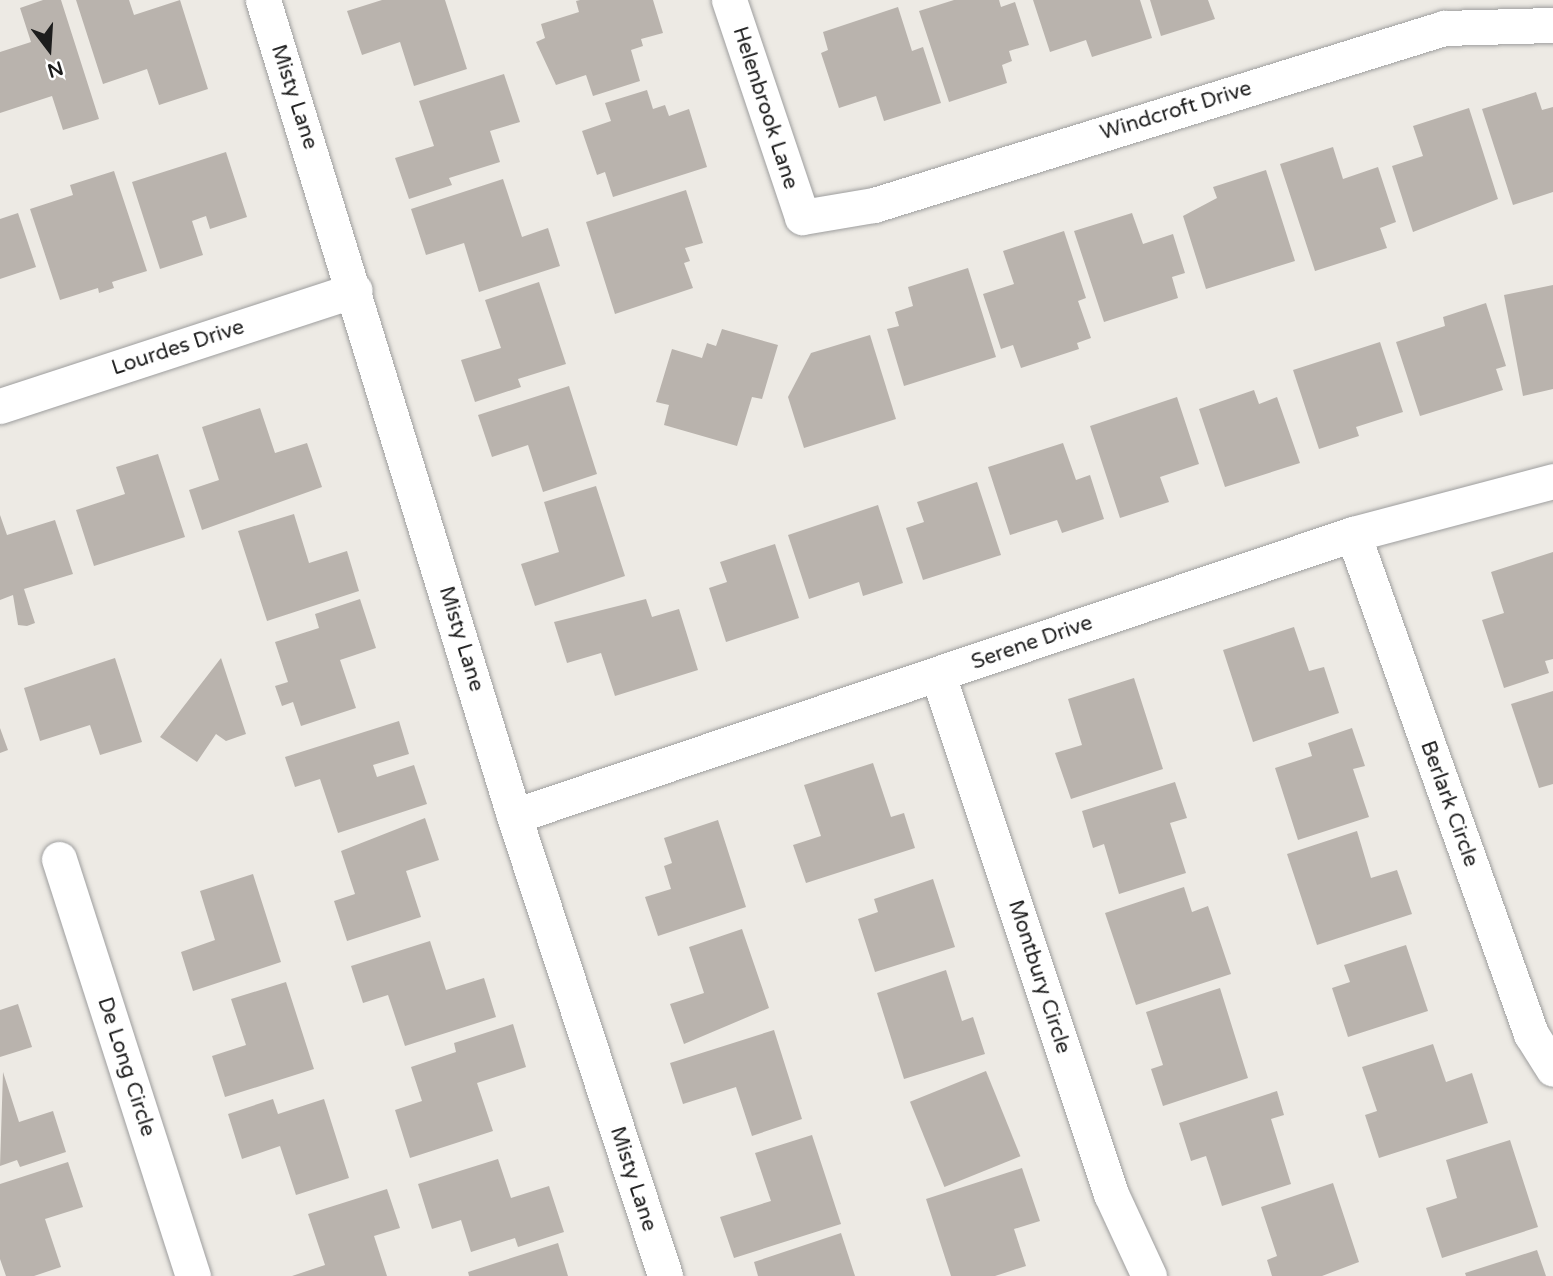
<!DOCTYPE html>
<style>
body{margin:0}
#map{position:relative;width:1553px;height:1276px;overflow:hidden;background:#edeae4;font-family:"Varela Round",sans-serif}
div>[style]{position:absolute}
.building>*{inset:0;background:#b9b3ad;transform-origin:0 0}
.roads{filter:drop-shadow(0 0 2px #9e9e9e) drop-shadow(0 0 2px #9e9e9e)}
.minor>*{height:35px;margin:-17.5px;padding:0 17.5px;transform-origin:17.5px;border-radius:17.5px;background:#fff}
span{translate:-50% -50%;white-space:nowrap;text-align:center;line-height:1.15;-webkit-text-stroke:7px #fff;paint-order:stroke}
.street-label{font-size:21px;color:#1d1d1d}
.north{position:absolute;left:14px;top:14px;width:70px;height:70px;-webkit-text-stroke:5px #fff;paint-order:stroke;rotate:163deg;font-size:19px;font-weight:700;line-height:28px;text-align:center;color:#1d1d1d}
.north::after{content:'';display:block;margin:auto;width:24px;height:32px;background:#1d1d1d;clip-path:polygon(50% 0,100% 100%,50% 72%,0 100%)}
</style>
<div id="map">
<div class="building">
<i style="clip-path:polygon(43px 0,61px 0,99px 119px,63px 130px,52px 96px,0 113px,0 52px,31px 42px,20px 8px)"></i>
<i style="clip-path:polygon(76px 0,129px 0,134px 15px,180px 0,208px 89px,159px 105px,147px 69px,103px 84px)"></i>
<i style="clip-path:polygon(382px 0,445px 0,467px 69px,414px 86px,400px 42px,362px 55px,347px 11px)"></i>
<i style="clip-path:polygon(580px 0,653px 0,663px 33px,641px 39px,643px 46px,631px 50px,640px 81px,593px 96px,586px 75px,556px 85px,536px 42px,545px 38px,541px 24px,579px 12px,576px 1px)"></i>
<i style="clip-path:polygon(954px 0,999px 0,1001px 7px,1015px 2px,1029px 45px,1009px 51px,1012px 61px,1002px 65px,1007px 83px,949px 102px,919px 11px)"></i>
<i style="clip-path:polygon(1033px 0,1140px 0,1152px 38px,1092px 57px,1086px 40px,1050px 52px)"></i>
<i style="clip-path:polygon(1150px 0,1208px 0,1215px 19px,1161px 36px)"></i>
<i style="clip-path:polygon(898px 7px,912px 51px,923px 47px,941px 103px,884px 121px,876px 96px,839px 108px,821px 53px,828px 50px,823px 32px)"></i>
<i style="clip-path:polygon(504px 74px,520px 122px,490px 131px,500px 162px,449px 178px,452px 185px,409px 199px,395px 158px,434px 146px,419px 101px)"></i>
<i style="clip-path:polygon(647px 90px,653px 109px,665px 105px,669px 116px,689px 109px,707px 167px,613px 197px,605px 172px,597px 175px,582px 131px,611px 121px,605px 103px)"></i>
<i style="clip-path:polygon(1536px 92px,1542px 110px,1553px 107px,1553px 192px,1513px 205px,1482px 109px)"></i>
<i style="clip-path:polygon(1469px 108px,1498px 199px,1413px 232px,1392px 166px,1423px 156px,1413px 126px)"></i>
<i style="clip-path:polygon(1333px 147px,1343px 179px,1378px 167px,1396px 222px,1380px 228px,1387px 248px,1315px 271px,1280px 164px)"></i>
<i style="clip-path:polygon(226px 152px,247px 217px,210px 229px,206px 216px,192px 221px,203px 255px,160px 269px,132px 182px)"></i>
<i style="clip-path:polygon(1266px 170px,1295px 261px,1206px 289px,1183px 216px,1217px 198px,1213px 187px)"></i>
<i style="clip-path:polygon(114px 171px,147px 271px,112px 282px,114px 288px,99px 293px,98px 288px,60px 300px,30px 209px,73px 195px,70px 185px)"></i>
<i style="clip-path:polygon(503px 179px,522px 237px,548px 228px,560px 266px,479px 292px,464px 243px,426px 255px,411px 209px)"></i>
<i style="clip-path:polygon(686px 190px,703px 243px,685px 248px,690px 261px,684px 263px,693px 288px,615px 314px,586px 222px)"></i>
<i style="clip-path:polygon(18px 213px,36px 267px,0 279px,0 219px)"></i>
<i style="clip-path:polygon(1132px 213px,1143px 244px,1173px 234px,1185px 273px,1172px 277px,1178px 298px,1104px 322px,1074px 231px)"></i>
<i style="clip-path:polygon(1064px 231px,1086px 298px,1078px 301px,1091px 338px,1077px 343px,1079px 349px,1021px 368px,1013px 345px,1001px 349px,983px 294px,1014px 284px,1003px 251px)"></i>
<i style="clip-path:polygon(968px 268px,996px 357px,904px 386px,887px 329px,899px 326px,895px 312px,913px 306px,908px 287px)"></i>
<i style="clip-path:polygon(539px 282px,566px 364px,518px 379px,521px 387px,475px 402px,461px 360px,501px 348px,485px 300px)"></i>
<i style="clip-path:polygon(1553px 285px,1553px 389px,1523px 396px,1504px 295px)"></i>
<i style="clip-path:polygon(1486px 303px,1506px 366px,1496px 369px,1503px 390px,1420px 416px,1396px 342px,1445px 326px,1443px 317px)"></i>
<i style="clip-path:polygon(722px 329px,778px 345px,762px 399px,752px 397px,737px 446px,664px 425px,669px 405px,656px 402px,672px 349px,702px 358px,707px 343px,716px 346px)"></i>
<i style="clip-path:polygon(870px 335px,896px 419px,804px 448px,788px 397px,811px 353px)"></i>
<i style="clip-path:polygon(1380px 342px,1403px 412px,1356px 427px,1359px 436px,1319px 449px,1293px 370px)"></i>
<i style="clip-path:polygon(569px 386px,597px 474px,543px 492px,528px 445px,492px 457px,478px 415px)"></i>
<i style="clip-path:polygon(1254px 390px,1259px 404px,1277px 397px,1300px 463px,1225px 487px,1199px 409px)"></i>
<i style="clip-path:polygon(1177px 397px,1199px 464px,1160px 477px,1169px 502px,1120px 518px,1090px 426px)"></i>
<i style="clip-path:polygon(260px 408px,275px 453px,307px 443px,322px 487px,202px 530px,189px 490px,219px 480px,202px 427px)"></i>
<i style="clip-path:polygon(1063px 443px,1076px 480px,1090px 475px,1104px 519px,1062px 533px,1057px 520px,1010px 535px,988px 467px)"></i>
<i style="clip-path:polygon(158px 454px,185px 537px,94px 566px,76px 510px,125px 494px,116px 467px)"></i>
<i style="clip-path:polygon(977px 482px,1001px 555px,923px 580px,906px 528px,924px 522px,917px 502px)"></i>
<i style="clip-path:polygon(596px 486px,625px 576px,535px 606px,521px 564px,559px 552px,544px 502px)"></i>
<i style="clip-path:polygon(878px 505px,903px 583px,863px 596px,859px 582px,809px 599px,788px 535px)"></i>
<i style="clip-path:polygon(294px 514px,309px 563px,347px 551px,359px 591px,267px 621px,238px 531px)"></i>
<i style="clip-path:polygon(0 515px,7px 535px,55px 520px,73px 574px,24px 589px,35px 623px,27px 626px,18px 625px,13px 595px,0 600px)"></i>
<i style="clip-path:polygon(775px 544px,799px 618px,726px 642px,709px 588px,727px 582px,720px 562px)"></i>
<i style="clip-path:polygon(1553px 552px,1553px 659px,1545px 661px,1549px 673px,1504px 688px,1482px 620px,1504px 613px,1491px 572px)"></i>
<i style="clip-path:polygon(360px 599px,376px 648px,340px 660px,356px 708px,301px 726px,293px 702px,282px 706px,275px 686px,288px 682px,275px 642px,319px 628px,315px 614px)"></i>
<i style="clip-path:polygon(646px 599px,652px 617px,679px 609px,698px 670px,615px 696px,601px 653px,567px 663px,554px 622px)"></i>
<i style="clip-path:polygon(1294px 627px,1309px 671px,1324px 667px,1339px 713px,1253px 742px,1223px 650px)"></i>
<i style="clip-path:polygon(115px 658px,142px 742px,100px 755px,90px 725px,40px 741px,24px 688px)"></i>
<i style="clip-path:polygon(221px 658px,246px 734px,226px 741px,216px 734px,197px 762px,160px 737px)"></i>
<i style="clip-path:polygon(1134px 678px,1163px 769px,1071px 799px,1055px 753px,1082px 745px,1068px 699px)"></i>
<i style="clip-path:polygon(1553px 691px,1553px 784px,1539px 788px,1511px 704px)"></i>
<i style="clip-path:polygon(399px 721px,409px 754px,373px 765px,377px 777px,414px 765px,427px 804px,338px 833px,320px 779px,295px 787px,285px 757px)"></i>
<i style="clip-path:polygon(0 728px,8px 750px,0 753px)"></i>
<i style="clip-path:polygon(1352px 728px,1365px 766px,1353px 769px,1369px 817px,1298px 840px,1275px 768px,1312px 756px,1308px 743px)"></i>
<i style="clip-path:polygon(873px 763px,891px 817px,904px 813px,915px 848px,806px 883px,793px 845px,821px 836px,804px 785px)"></i>
<i style="clip-path:polygon(1175px 782px,1187px 818px,1170px 823px,1186px 873px,1119px 894px,1104px 844px,1093px 848px,1082px 811px)"></i>
<i style="clip-path:polygon(425px 818px,439px 860px,406px 871px,421px 917px,347px 941px,334px 901px,355px 894px,341px 851px)"></i>
<i style="clip-path:polygon(718px 820px,746px 907px,658px 936px,645px 897px,671px 889px,664px 866px,672px 863px,664px 838px)"></i>
<i style="clip-path:polygon(1357px 831px,1371px 878px,1397px 870px,1412px 914px,1317px 945px,1287px 854px)"></i>
<i style="clip-path:polygon(253px 874px,281px 962px,193px 991px,181px 952px,215px 940px,200px 891px)"></i>
<i style="clip-path:polygon(933px 879px,955px 947px,875px 972px,858px 919px,878px 912px,874px 899px)"></i>
<i style="clip-path:polygon(1184px 887px,1192px 912px,1208px 906px,1231px 974px,1136px 1005px,1105px 913px)"></i>
<i style="clip-path:polygon(742px 929px,769px 1008px,684px 1044px,670px 1004px,704px 993px,689px 947px)"></i>
<i style="clip-path:polygon(430px 941px,446px 990px,484px 978px,496px 1017px,405px 1046px,388px 995px,363px 1003px,351px 966px)"></i>
<i style="clip-path:polygon(1406px 945px,1428px 1011px,1348px 1037px,1332px 988px,1350px 982px,1344px 965px)"></i>
<i style="clip-path:polygon(946px 970px,962px 1021px,973px 1017px,985px 1054px,904px 1079px,877px 993px)"></i>
<i style="clip-path:polygon(286px 982px,314px 1069px,225px 1097px,212px 1056px,246px 1045px,231px 999px)"></i>
<i style="clip-path:polygon(1220px 988px,1248px 1078px,1163px 1106px,1151px 1069px,1163px 1065px,1146px 1012px)"></i>
<i style="clip-path:polygon(18px 1004px,32px 1047px,0 1057px,0 1010px)"></i>
<i style="clip-path:polygon(513px 1024px,526px 1067px,477px 1083px,493px 1131px,410px 1158px,395px 1110px,422px 1101px,411px 1067px,456px 1052px,454px 1043px)"></i>
<i style="clip-path:polygon(774px 1030px,802px 1119px,752px 1136px,736px 1087px,683px 1104px,670px 1063px)"></i>
<i style="clip-path:polygon(1433px 1044px,1446px 1082px,1472px 1073px,1488px 1123px,1379px 1158px,1365px 1115px,1377px 1111px,1362px 1067px)"></i>
<i style="left:986px;top:1071px;width:92px;height:82px;rotate:68deg"></i>
<i style="clip-path:polygon(3px 1072px,19px 1122px,53px 1111px,66px 1152px,20px 1167px,17px 1160px,0 1166px)"></i>
<i style="clip-path:polygon(1277px 1091px,1284px 1115px,1271px 1119px,1291px 1184px,1222px 1206px,1206px 1156px,1191px 1161px,1179px 1123px)"></i>
<i style="clip-path:polygon(273px 1099px,278px 1114px,324px 1099px,349px 1178px,296px 1195px,280px 1146px,242px 1159px,228px 1114px)"></i>
<i style="clip-path:polygon(812px 1135px,841px 1224px,734px 1258px,720px 1217px,771px 1201px,755px 1153px)"></i>
<i style="clip-path:polygon(1510px 1140px,1538px 1227px,1442px 1258px,1426px 1208px,1457px 1198px,1446px 1160px)"></i>
<i style="clip-path:polygon(498px 1159px,511px 1198px,549px 1186px,564px 1232px,518px 1247px,515px 1238px,471px 1252px,461px 1220px,432px 1229px,418px 1184px)"></i>
<i style="clip-path:polygon(68px 1162px,83px 1207px,45px 1219px,61px 1267px,34px 1276px,6px 1276px,0 1259px,0 1184px)"></i>
<i style="clip-path:polygon(1022px 1168px,1040px 1221px,1014px 1229px,1026px 1266px,995px 1276px,951px 1276px,926px 1199px)"></i>
<i style="clip-path:polygon(1333px 1183px,1359px 1262px,1322px 1276px,1272px 1276px,1267px 1260px,1277px 1256px,1261px 1207px)"></i>
<i style="clip-path:polygon(387px 1189px,400px 1228px,374px 1236px,387px 1276px,292px 1276px,325px 1265px,308px 1214px)"></i>
<i style="clip-path:polygon(841px 1233px,855px 1276px,758px 1276px,754px 1262px)"></i>
<i style="clip-path:polygon(558px 1243px,568px 1276px,469px 1276px,468px 1272px)"></i>
<i style="clip-path:polygon(1537px 1250px,1546px 1276px,1466px 1276px,1465px 1273px)"></i>
</div>
<div class="roads">
<div class="minor">
<i style="left:263px;top:0;width:854px;rotate:72.9deg"></i>
<i style="left:514px;top:816px;width:484px;rotate:71.8deg"></i>
<i style="left:729px;top:0;width:229px;rotate:71.4deg"></i>
<i style="left:802px;top:217px;width:73px;rotate:-9.5deg"></i>
<i style="left:874px;top:205px;width:597px;rotate:-17.25deg"></i>
<i style="left:1444px;top:28px;width:109px;rotate:-1.6deg"></i>
<i style="left:0;top:406px;width:373px;rotate:-18.1deg"></i>
<i style="left:1353px;top:534px;width:531px;rotate:70.4deg"></i>
<i style="left:1531px;top:1034px;width:41px;rotate:57.8deg"></i>
<i style="left:938px;top:675px;width:547px;rotate:71.57deg"></i>
<i style="left:1111px;top:1194px;width:90px;rotate:65.1deg"></i>
<i style="left:514px;top:816px;width:885px;rotate:-18.58deg"></i>
<i style="left:1353px;top:534px;width:207px;rotate:-14.8deg"></i>
<i style="left:59px;top:859px;width:438px;rotate:72.2deg"></i>
</div>
</div>
<div class="street-label">
<span style="left:294px;top:97px;rotate:72deg">Misty Lane</span>
<span style="left:765px;top:108px;rotate:72deg">Helenbrook Lane</span>
<span style="left:1176px;top:111px;rotate:-17deg">Windcroft Drive</span>
<span style="left:178px;top:348px;rotate:-18deg">Lourdes Drive</span>
<span style="left:461px;top:639px;rotate:73deg">Misty Lane</span>
<span style="left:1032px;top:643px;rotate:-19deg">Serene Drive</span>
<span style="left:1449px;top:804px;rotate:70deg">Berlark Circle</span>
<span style="left:1039px;top:977px;rotate:72deg">Montbury Circle</span>
<span style="left:126px;top:1067px;rotate:72deg">De Long Circle</span>
<span style="left:633px;top:1179px;rotate:72deg">Misty Lane</span>
</div>
<div class="north">N</div>
</div>
